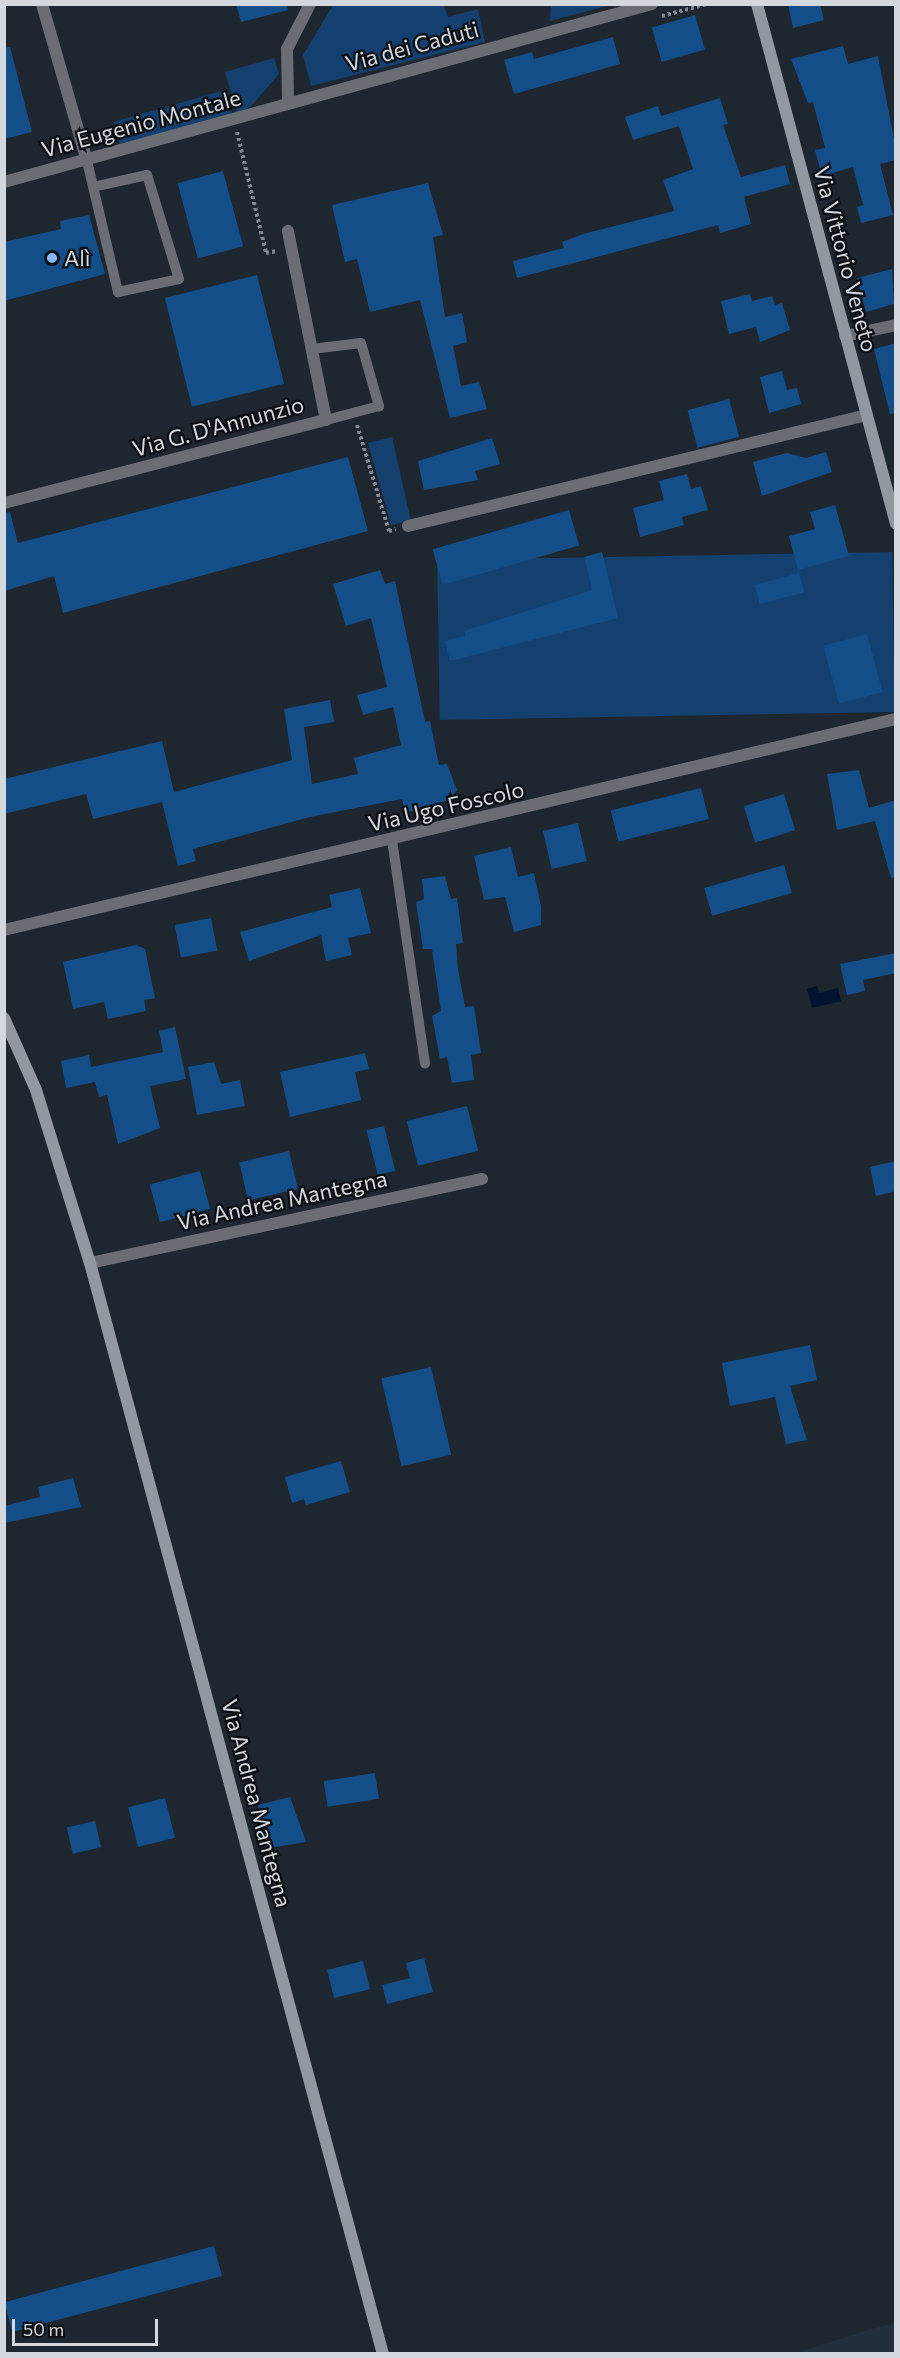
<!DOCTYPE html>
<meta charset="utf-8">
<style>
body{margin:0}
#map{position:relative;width:900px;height:2358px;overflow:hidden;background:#1e2630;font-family:Commissioner,sans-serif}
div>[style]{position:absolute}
.built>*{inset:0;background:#232e3d}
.green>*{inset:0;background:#13406e;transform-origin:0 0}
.water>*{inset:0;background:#001331}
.building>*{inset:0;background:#134e88;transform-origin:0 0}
.path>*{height:4px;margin-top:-2px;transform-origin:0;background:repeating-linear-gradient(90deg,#7f868e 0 3px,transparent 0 6px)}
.service>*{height:10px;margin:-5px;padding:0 5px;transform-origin:5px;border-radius:5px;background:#6a6e74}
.minor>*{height:12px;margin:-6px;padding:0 6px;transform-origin:6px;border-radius:6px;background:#6a6e74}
.tertiary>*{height:12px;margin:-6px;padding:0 6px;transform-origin:6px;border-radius:6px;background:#6a6e74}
.secondary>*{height:12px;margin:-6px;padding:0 6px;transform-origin:6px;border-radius:6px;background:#9198a0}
.dots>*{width:16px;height:16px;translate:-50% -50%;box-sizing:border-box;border:3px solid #0b0f13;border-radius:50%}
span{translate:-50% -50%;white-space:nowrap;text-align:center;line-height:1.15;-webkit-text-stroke:4.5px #0b0f13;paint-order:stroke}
.street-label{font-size:22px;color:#d2d8de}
.poi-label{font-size:22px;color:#d2d8de}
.left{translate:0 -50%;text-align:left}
.frame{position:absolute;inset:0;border:6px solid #d2d8de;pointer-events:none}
.scale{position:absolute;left:12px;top:2319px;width:146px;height:27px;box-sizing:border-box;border:3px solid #d2d8de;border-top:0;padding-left:8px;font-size:18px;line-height:21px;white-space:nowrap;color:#d2d8de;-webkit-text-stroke:4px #0b0f13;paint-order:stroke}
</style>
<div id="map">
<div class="built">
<i style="clip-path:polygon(895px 2323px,895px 2353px,796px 2353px,871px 2329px)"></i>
</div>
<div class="green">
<i style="clip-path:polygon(398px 4px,444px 5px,448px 17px,478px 9px,485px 42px,311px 86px,303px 55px,333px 5px)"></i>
<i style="clip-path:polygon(551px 5px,551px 4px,611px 5px,550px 21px)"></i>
<i style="clip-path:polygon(274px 58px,279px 74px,251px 106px,237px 113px,225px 72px)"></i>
<i style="left:225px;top:90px;width:26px;height:116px;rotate:74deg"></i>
<i style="clip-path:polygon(392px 437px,411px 521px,391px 525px,368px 443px)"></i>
<i style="left:892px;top:552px;width:160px;height:455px;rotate:89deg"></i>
</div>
<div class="water">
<i style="clip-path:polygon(817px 986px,819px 993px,838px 988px,841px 1001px,812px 1008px,807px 989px)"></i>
</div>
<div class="building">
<i style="clip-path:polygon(236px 4px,287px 4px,288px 10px,241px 22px)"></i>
<i style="clip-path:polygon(788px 4px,820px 4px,824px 20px,793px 28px)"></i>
<i style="left:695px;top:15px;width:36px;height:45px;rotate:74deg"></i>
<i style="clip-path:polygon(613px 37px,620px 64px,514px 94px,504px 60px,532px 52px,534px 59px)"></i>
<i style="clip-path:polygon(843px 46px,848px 64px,878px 56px,896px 149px,896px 160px,880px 164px,893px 215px,861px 223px,857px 207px,863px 205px,853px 167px,822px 176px,815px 150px,825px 148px,813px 102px,808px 103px,791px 59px)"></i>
<i style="clip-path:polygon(10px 47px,32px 132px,4px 139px,4px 48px)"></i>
<i style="clip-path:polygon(720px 98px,728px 124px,723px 125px,741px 177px,785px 165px,790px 184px,744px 197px,751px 224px,720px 233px,718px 225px,517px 278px,513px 261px,564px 248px,562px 242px,583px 234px,674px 211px,663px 180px,693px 169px,679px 126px,633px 140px,625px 117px,658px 106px,661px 116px)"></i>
<i style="left:223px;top:171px;width:78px;height:47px;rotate:75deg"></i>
<i style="clip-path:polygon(428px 183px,443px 235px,433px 237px,445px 317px,462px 313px,467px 342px,453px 346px,461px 386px,479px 382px,487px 409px,450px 418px,420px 300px,370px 312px,357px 259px,345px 262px,332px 205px)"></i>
<i style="clip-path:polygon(89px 215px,105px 274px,4px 301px,4px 242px,61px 229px,60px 221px)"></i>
<i style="clip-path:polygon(892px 269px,894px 304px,866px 312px,857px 278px)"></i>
<i style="left:257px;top:275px;width:112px;height:95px;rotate:76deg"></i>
<i style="clip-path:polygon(750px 294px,752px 301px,772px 296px,775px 305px,782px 303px,790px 330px,760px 342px,756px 327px,729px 334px,721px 301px)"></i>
<i style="clip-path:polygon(896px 343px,896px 413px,890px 414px,874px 349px)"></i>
<i style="clip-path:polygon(782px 371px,787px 390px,797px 388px,801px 404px,769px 413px,760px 377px)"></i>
<i style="left:729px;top:399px;width:39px;height:43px;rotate:75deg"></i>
<i style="clip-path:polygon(492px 438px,500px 464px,475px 471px,478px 480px,424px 490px,418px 461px)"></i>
<i style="clip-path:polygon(826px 452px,832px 472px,762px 496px,753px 462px,787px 453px,806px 458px)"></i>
<i style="clip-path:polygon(348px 457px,368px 531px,63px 613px,54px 576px,4px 591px,4px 513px,10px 512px,18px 543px)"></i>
<i style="clip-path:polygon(687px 474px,691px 489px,701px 486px,708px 510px,682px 517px,684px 525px,640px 537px,633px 508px,664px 500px,659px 481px)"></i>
<i style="clip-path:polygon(835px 505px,849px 556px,798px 570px,789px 536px,815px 529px,810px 512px)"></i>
<i style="left:569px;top:510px;width:37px;height:142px;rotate:74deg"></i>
<i style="clip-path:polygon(602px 552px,618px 618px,450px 661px,445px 641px,465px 636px,464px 631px,592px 590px,584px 557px)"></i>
<i style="clip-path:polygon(380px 570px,385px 584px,395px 581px,425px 722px,430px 721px,439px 765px,447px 764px,457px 790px,449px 800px,405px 813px,402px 799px,310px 817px,193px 849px,196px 861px,178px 866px,162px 802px,93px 819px,86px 794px,4px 814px,4px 779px,162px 741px,174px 792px,292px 760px,284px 709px,330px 700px,334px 722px,304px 727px,312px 784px,358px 774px,354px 758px,401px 745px,393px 707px,363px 715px,357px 695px,387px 687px,371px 618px,346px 626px,333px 584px)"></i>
<i style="left:799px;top:573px;width:20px;height:46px;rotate:75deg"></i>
<i style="left:867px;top:634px;width:60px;height:45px;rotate:75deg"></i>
<i style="clip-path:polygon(859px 770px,869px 808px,896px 800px,896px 877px,891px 878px,875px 821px,837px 830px,827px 774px)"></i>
<i style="left:701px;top:788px;width:32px;height:93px;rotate:76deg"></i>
<i style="left:784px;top:794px;width:38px;height:42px;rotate:73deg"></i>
<i style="left:578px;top:823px;width:39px;height:36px;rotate:77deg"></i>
<i style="clip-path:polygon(511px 847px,518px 877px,534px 873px,541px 906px,541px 925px,514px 932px,505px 897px,484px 900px,474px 856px)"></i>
<i style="left:784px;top:865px;width:29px;height:83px;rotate:74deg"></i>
<i style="clip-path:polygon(445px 876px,451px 899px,457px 898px,463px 943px,456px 944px,458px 969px,465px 1007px,474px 1006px,481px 1053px,471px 1055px,474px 1080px,452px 1083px,447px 1057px,440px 1059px,432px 1016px,441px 1011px,432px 949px,423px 949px,416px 902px,424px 899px,422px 879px)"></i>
<i style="clip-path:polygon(360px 888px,371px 933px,348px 938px,352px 955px,326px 961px,321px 935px,249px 961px,240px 932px,332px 907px,329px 895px)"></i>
<i style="left:211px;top:918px;width:33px;height:37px;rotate:79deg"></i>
<i style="clip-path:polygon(136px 945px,145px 949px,155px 998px,144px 1000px,146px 1011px,108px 1019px,104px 1002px,73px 1009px,63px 962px)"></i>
<i style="clip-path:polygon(896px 953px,896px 973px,863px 980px,865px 991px,847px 995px,840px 964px)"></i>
<i style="clip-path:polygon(175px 1027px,186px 1079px,150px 1086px,160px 1128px,118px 1144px,107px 1095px,99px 1097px,95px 1082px,66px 1088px,61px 1061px,89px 1055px,91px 1067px,163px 1052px,159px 1031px)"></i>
<i style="clip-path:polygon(365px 1053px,369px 1069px,355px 1072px,361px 1100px,290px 1117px,280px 1072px)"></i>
<i style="clip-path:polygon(214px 1062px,221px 1084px,240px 1080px,245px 1106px,197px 1115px,188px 1067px)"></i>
<i style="left:467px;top:1106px;width:46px;height:62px;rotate:76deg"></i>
<i style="left:384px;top:1126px;width:46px;height:18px;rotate:76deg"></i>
<i style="left:289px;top:1151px;width:39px;height:51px;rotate:77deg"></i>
<i style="clip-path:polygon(896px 1161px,896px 1191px,876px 1196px,870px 1167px)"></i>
<i style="left:200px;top:1171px;width:39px;height:52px;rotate:75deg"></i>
<i style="clip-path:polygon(810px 1345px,817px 1380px,790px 1386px,807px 1440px,786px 1444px,775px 1397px,730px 1406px,722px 1363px)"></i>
<i style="left:431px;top:1367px;width:90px;height:51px;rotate:77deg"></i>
<i style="clip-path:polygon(341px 1461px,350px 1492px,306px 1505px,304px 1499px,292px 1503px,285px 1477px)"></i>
<i style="clip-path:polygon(73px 1478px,81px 1507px,4px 1523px,4px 1506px,40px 1497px,38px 1487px)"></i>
<i style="left:375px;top:1773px;width:26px;height:52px;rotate:81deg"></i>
<i style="clip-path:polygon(290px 1797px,306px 1842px,269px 1848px,258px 1805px)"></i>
<i style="left:165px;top:1798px;width:41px;height:38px;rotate:76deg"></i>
<i style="left:95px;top:1821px;width:27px;height:29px;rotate:77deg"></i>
<i style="clip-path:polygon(424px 1958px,433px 1992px,387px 2004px,382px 1985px,410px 1978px,406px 1963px)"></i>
<i style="left:363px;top:1961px;width:29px;height:37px;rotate:76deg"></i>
<i style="left:214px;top:2246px;width:31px;height:217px;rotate:75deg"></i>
</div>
<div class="path">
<i style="left:662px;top:16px;width:47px;rotate:-14.9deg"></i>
<i style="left:237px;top:132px;width:124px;rotate:76.5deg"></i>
<i style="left:266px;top:253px;width:11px;rotate:-10deg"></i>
<i style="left:357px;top:425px;width:111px;rotate:73.2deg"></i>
<i style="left:389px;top:531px;width:7px;rotate:-16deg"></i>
</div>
<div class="service">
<i style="left:87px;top:161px;width:135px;rotate:76.7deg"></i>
<i style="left:118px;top:292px;width:62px;rotate:-12deg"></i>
<i style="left:179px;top:279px;width:109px;rotate:-107.1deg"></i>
<i style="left:147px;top:175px;width:55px;rotate:167.5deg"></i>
<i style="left:312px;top:349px;width:49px;rotate:-7deg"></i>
<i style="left:361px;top:343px;width:66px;rotate:74.1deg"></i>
<i style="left:379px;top:406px;width:55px;rotate:165.2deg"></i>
<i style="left:392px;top:840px;width:226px;rotate:81.6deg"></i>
</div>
<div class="minor">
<i style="left:42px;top:4px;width:163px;rotate:74deg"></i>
<i style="left:288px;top:100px;width:51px;rotate:-91.1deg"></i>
<i style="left:287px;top:49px;width:51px;rotate:-62.9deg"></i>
<i style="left:4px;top:182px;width:672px;rotate:-15.36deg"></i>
<i style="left:845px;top:336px;width:52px;rotate:-12.2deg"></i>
<i style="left:4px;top:503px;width:333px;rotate:-14.5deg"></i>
<i style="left:326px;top:420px;width:193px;rotate:-101.4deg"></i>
<i style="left:408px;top:526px;width:469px;rotate:-13.6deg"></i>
<i style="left:90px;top:1263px;width:401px;rotate:-12.1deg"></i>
</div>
<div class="tertiary">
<i style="left:4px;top:930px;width:917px;rotate:-13.31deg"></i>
</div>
<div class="secondary">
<i style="left:757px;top:4px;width:538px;rotate:75.03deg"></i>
<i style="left:4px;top:1018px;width:79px;rotate:66deg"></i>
<i style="left:36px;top:1090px;width:181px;rotate:72.7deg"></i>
<i style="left:90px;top:1263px;width:1130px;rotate:74.97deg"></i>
</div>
<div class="dots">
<i style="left:52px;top:258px;background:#84bcfb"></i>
</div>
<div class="street-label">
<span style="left:412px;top:46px;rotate:-15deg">Via dei Caduti</span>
<span style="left:141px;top:123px;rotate:-15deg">Via Eugenio Montale</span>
<span style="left:846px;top:259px;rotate:75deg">Via Vittorio Veneto</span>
<span style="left:218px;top:426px;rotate:-15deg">Via G. D'Annunzio</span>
<span style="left:446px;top:806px;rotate:-13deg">Via Ugo Foscolo</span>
<span style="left:282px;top:1200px;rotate:-12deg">Via Andrea Mantegna</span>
<span style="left:257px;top:1803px;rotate:75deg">Via Andrea Mantegna</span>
</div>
<div class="poi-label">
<span class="left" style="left:64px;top:258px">Alì</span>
</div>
<div class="frame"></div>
<div class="scale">50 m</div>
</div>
